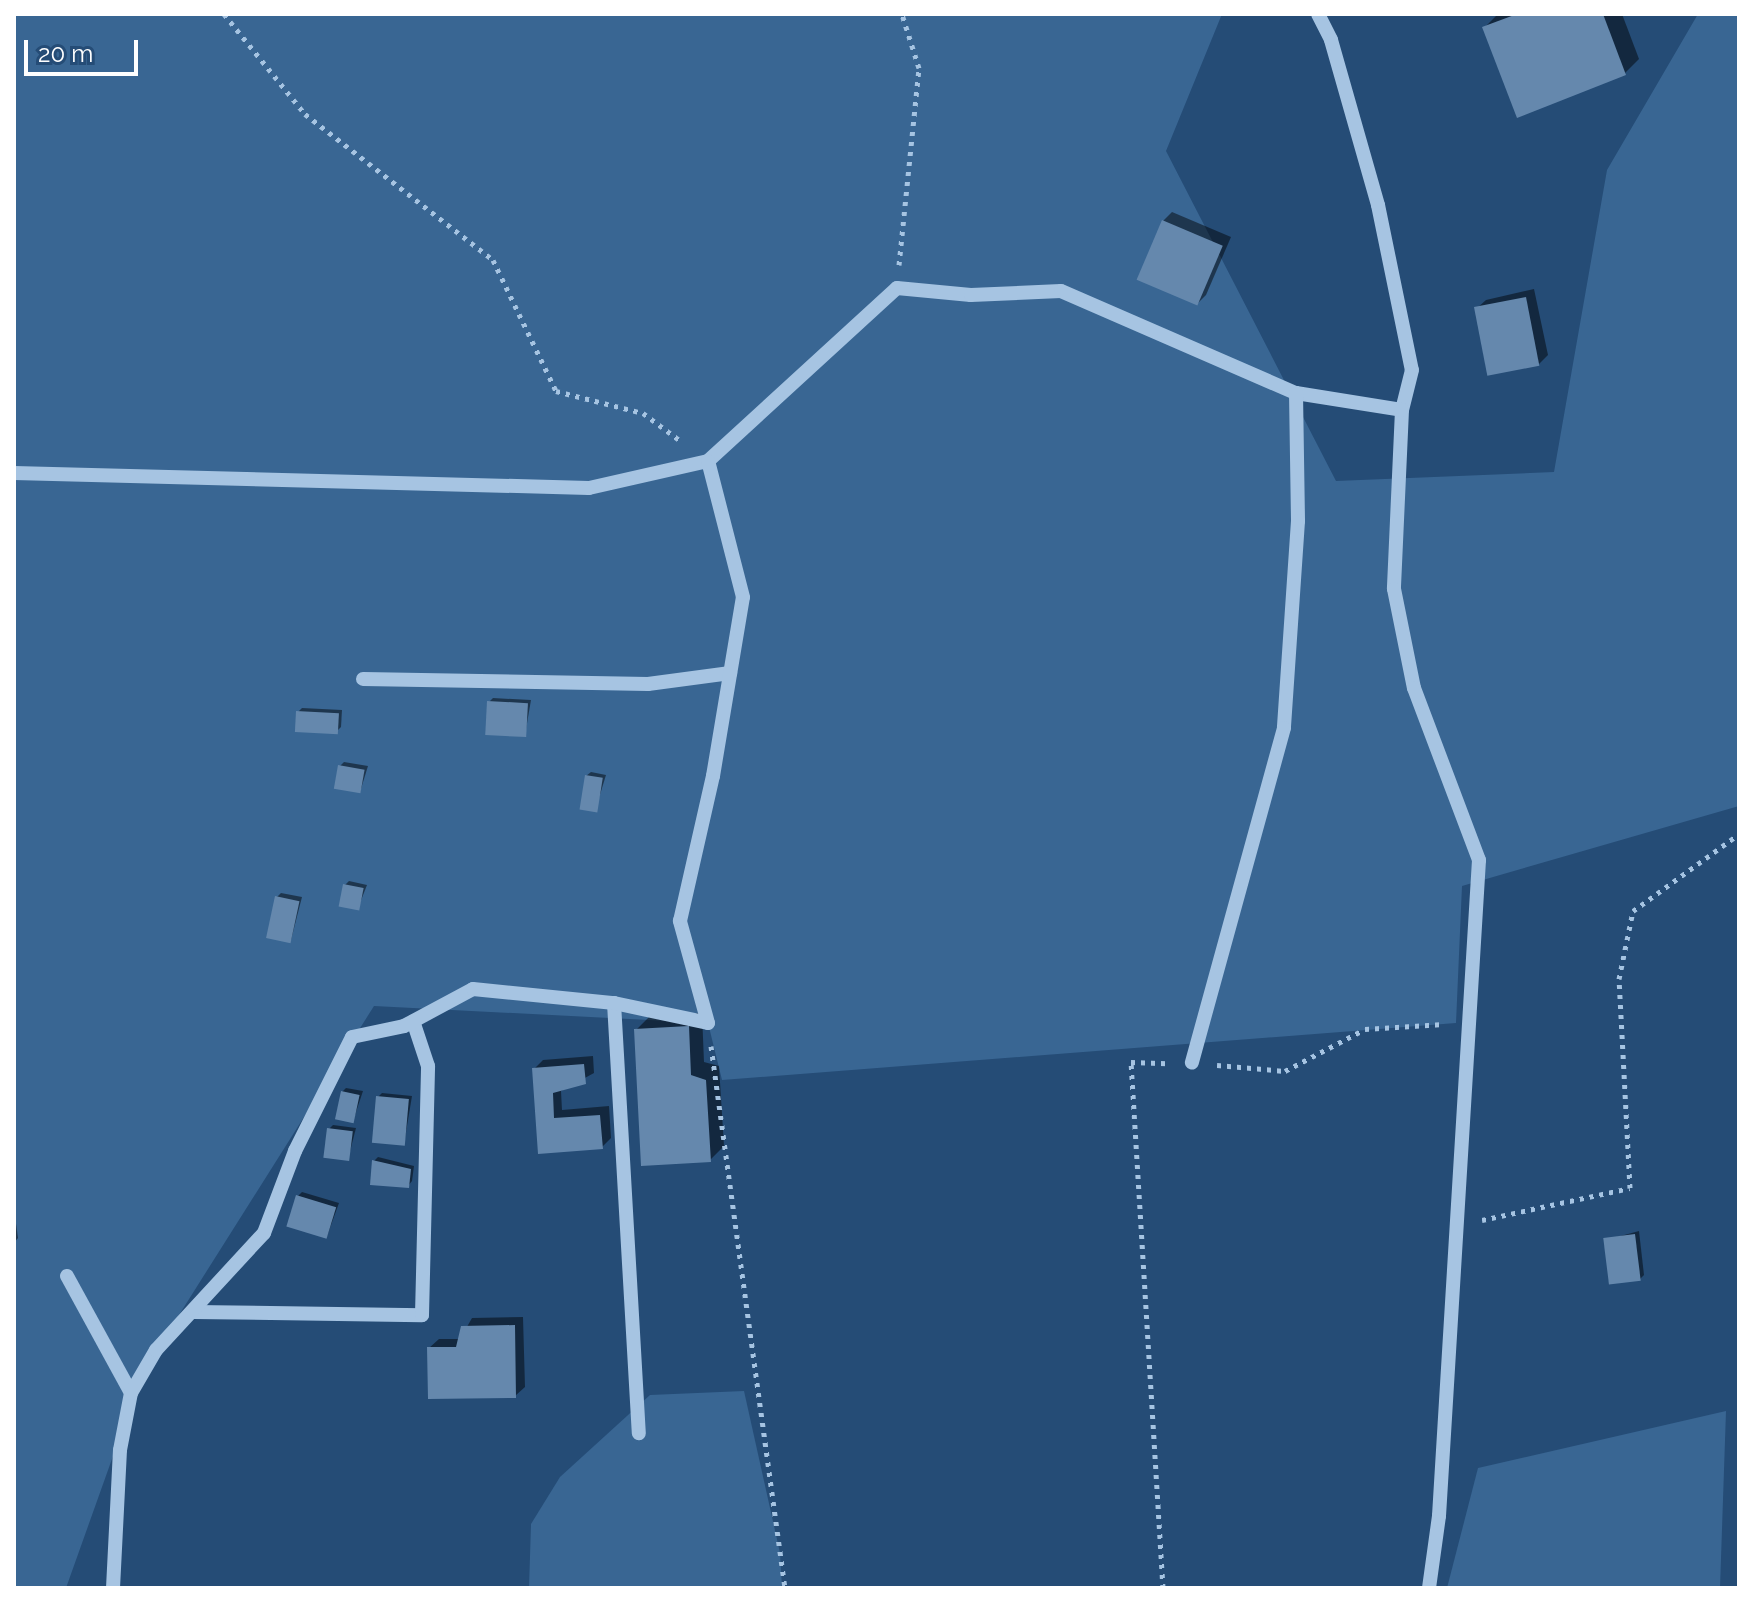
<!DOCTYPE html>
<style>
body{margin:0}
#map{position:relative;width:1753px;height:1602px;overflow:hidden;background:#254c76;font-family:Raleway,sans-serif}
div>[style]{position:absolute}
.green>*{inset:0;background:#396693}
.shadow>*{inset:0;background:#0007}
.building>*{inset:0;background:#6588ad;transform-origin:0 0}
.path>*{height:5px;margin-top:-2.5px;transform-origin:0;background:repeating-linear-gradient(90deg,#a6c4e2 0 4px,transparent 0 10px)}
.minor>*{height:14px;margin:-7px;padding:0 7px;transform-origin:7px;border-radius:7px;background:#a6c4e2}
span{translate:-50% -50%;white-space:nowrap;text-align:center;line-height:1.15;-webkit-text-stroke:7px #254c76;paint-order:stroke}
.frame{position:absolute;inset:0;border:16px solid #fff;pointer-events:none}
.scale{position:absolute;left:24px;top:40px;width:114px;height:36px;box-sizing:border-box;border:4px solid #fff;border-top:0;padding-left:10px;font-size:24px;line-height:28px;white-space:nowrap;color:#fff;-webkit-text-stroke:6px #254c76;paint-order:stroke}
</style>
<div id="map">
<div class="green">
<i style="clip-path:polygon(14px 14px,1222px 14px,1166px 151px,1336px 481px,1554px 472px,1607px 170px,1698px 14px,1739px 14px,1739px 806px,1462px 886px,1456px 1023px,722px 1080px,708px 1023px,374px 1006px,143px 1372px,66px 1588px,14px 1588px)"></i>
<i style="clip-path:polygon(744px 1391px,780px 1553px,782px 1588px,529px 1588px,531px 1524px,560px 1477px,650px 1395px)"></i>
<i style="clip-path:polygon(1726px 1411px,1720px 1588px,1447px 1588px,1478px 1468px)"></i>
</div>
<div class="shadow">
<i style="clip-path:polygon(1498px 14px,1622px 14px,1639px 59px,1625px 73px,1484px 28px)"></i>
<i style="clip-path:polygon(1172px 212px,1231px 237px,1206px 295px,1197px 304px,1163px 221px)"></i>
<i style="clip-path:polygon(1534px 289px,1548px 355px,1539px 364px,1476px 309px,1486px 300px)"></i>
<i style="clip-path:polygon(493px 698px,531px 700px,525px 735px,489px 702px)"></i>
<i style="clip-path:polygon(302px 708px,342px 710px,341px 727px,337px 731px,298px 712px)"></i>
<i style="clip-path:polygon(344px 762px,368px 766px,360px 792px,340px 766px)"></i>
<i style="clip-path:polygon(591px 772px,606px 775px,595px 811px,586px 776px)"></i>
<i style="clip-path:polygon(349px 881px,367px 885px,358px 908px,345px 885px)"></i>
<i style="clip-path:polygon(281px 893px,302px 897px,291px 940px,277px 897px)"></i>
<i style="clip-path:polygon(702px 1013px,704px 1062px,719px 1066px,724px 1146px,710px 1160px,636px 1030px,650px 1016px)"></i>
<i style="clip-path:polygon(593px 1056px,594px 1073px,561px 1091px,562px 1110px,609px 1106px,611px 1138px,602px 1147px,540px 1152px,534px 1069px,543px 1060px)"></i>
<i style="clip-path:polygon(346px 1088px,363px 1091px,353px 1121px,342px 1092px)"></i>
<i style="clip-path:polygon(382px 1093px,412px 1096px,404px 1144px,378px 1097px)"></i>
<i style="clip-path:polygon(333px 1125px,356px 1128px,348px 1159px,329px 1129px)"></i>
<i style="clip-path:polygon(378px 1157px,414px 1166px,412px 1181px,408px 1186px,374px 1161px)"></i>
<i style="clip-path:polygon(302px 1192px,339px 1203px,327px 1236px,298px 1196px)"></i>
<i style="clip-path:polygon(14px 1209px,18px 1238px,14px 1243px)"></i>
<i style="clip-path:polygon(1639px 1231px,1644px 1275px,1640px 1279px,1606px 1240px)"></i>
<i style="clip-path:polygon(523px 1317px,525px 1387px,515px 1396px,429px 1348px,439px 1339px,460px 1339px,472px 1318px)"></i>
</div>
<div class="building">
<i style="clip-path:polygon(1517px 14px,1603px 14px,1626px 75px,1517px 118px,1482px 27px)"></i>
<i style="left:1162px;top:220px;width:66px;height:65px;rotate:23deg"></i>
<i style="left:1526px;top:297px;width:70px;height:53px;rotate:79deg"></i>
<i style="left:487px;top:701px;width:41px;height:34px;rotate:3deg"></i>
<i style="left:296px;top:711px;width:43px;height:21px;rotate:3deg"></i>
<i style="left:338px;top:765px;width:27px;height:24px;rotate:10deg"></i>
<i style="left:585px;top:775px;width:18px;height:35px;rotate:9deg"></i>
<i style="left:343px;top:884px;width:21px;height:23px;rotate:11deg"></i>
<i style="left:275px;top:896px;width:25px;height:43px;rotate:12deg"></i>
<i style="clip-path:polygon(689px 1026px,691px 1075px,706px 1080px,711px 1162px,641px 1166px,634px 1029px)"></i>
<i style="clip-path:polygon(584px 1064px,586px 1084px,553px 1093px,554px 1118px,600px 1115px,603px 1149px,538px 1154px,532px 1068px)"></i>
<i style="left:341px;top:1091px;width:19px;height:29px;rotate:12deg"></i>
<i style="left:376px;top:1096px;width:33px;height:47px;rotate:5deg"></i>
<i style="left:327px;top:1128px;width:26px;height:30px;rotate:7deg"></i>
<i style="clip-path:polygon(372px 1160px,411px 1169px,409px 1188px,370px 1185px)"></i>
<i style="left:296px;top:1195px;width:42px;height:33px;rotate:17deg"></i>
<i style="left:1635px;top:1234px;width:47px;height:32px;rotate:83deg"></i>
<i style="clip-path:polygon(515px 1325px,516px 1398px,428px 1399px,427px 1347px,456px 1347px,461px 1326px)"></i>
</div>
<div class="path">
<i style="left:224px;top:14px;width:129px;rotate:51deg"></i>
<i style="left:305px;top:114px;width:238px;rotate:37.8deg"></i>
<i style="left:493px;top:260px;width:145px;rotate:64.3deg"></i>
<i style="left:556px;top:391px;width:90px;rotate:14.2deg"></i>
<i style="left:643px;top:413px;width:49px;rotate:36.6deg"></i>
<i style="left:899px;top:265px;width:198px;rotate:-84.2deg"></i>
<i style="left:919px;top:68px;width:57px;rotate:-107.5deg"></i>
<i style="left:711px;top:1046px;width:547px;rotate:82.23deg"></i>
<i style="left:1217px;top:1065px;width:68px;rotate:5deg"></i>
<i style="left:1285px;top:1071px;width:90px;rotate:-27.7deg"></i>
<i style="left:1365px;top:1029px;width:79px;rotate:-3.6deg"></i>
<i style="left:1482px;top:1220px;width:151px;rotate:-12.2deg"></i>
<i style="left:1630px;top:1188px;width:209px;rotate:-93deg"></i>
<i style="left:1619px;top:979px;width:69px;rotate:-78.4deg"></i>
<i style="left:1633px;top:911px;width:131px;rotate:-36deg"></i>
<i style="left:1163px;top:1588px;width:527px;rotate:-93.48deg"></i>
<i style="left:1131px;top:1062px;width:36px;rotate:2deg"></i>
</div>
<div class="minor">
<i style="left:1318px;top:14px;width:29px;rotate:63deg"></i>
<i style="left:1331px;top:40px;width:172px;rotate:74.1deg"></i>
<i style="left:1378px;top:205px;width:168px;rotate:78.4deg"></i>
<i style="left:1412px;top:370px;width:41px;rotate:104deg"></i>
<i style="left:1402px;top:410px;width:179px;rotate:92.6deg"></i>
<i style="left:1394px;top:589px;width:101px;rotate:78.6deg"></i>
<i style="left:1414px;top:688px;width:184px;rotate:69.3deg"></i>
<i style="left:1479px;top:860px;width:657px;rotate:93.49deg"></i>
<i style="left:1439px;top:1516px;width:73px;rotate:97.9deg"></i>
<i style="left:1296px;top:393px;width:107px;rotate:9.1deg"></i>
<i style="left:14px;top:473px;width:575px;rotate:1.49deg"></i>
<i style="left:589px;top:488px;width:122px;rotate:-12.8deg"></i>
<i style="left:708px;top:461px;width:256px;rotate:-42.5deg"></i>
<i style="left:897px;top:288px;width:74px;rotate:5.4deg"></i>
<i style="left:971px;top:295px;width:90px;rotate:-2.5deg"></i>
<i style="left:1061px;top:291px;width:256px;rotate:23.5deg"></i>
<i style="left:1296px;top:393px;width:128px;rotate:89.1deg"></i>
<i style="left:1298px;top:521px;width:207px;rotate:93.9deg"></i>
<i style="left:1284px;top:728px;width:347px;rotate:105.4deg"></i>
<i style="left:363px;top:679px;width:285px;rotate:1deg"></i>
<i style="left:648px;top:684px;width:83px;rotate:-7.6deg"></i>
<i style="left:614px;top:1003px;width:431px;rotate:86.7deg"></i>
<i style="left:67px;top:1276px;width:133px;rotate:61.3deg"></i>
<i style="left:194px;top:1312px;width:228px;rotate:0.8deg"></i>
<i style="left:422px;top:1315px;width:249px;rotate:-88.6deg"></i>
<i style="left:428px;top:1066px;width:47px;rotate:-108.4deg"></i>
<i style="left:113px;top:1588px;width:138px;rotate:-87.1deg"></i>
<i style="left:120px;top:1450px;width:58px;rotate:-79.1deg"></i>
<i style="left:131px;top:1393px;width:50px;rotate:-59.8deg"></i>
<i style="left:156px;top:1350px;width:159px;rotate:-47.3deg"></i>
<i style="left:264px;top:1233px;width:88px;rotate:-69.3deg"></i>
<i style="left:295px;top:1151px;width:127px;rotate:-63.4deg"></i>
<i style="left:352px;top:1037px;width:53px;rotate:-11.9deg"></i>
<i style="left:404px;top:1026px;width:78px;rotate:-28.2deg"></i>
<i style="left:473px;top:989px;width:142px;rotate:5.7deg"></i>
<i style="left:614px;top:1003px;width:96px;rotate:12deg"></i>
<i style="left:708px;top:1023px;width:106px;rotate:-105.4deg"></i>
<i style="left:680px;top:921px;width:149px;rotate:-77.2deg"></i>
<i style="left:713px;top:776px;width:181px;rotate:-80.5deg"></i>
<i style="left:743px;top:597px;width:140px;rotate:-104.4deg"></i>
</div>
<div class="frame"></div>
<div class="scale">20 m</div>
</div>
